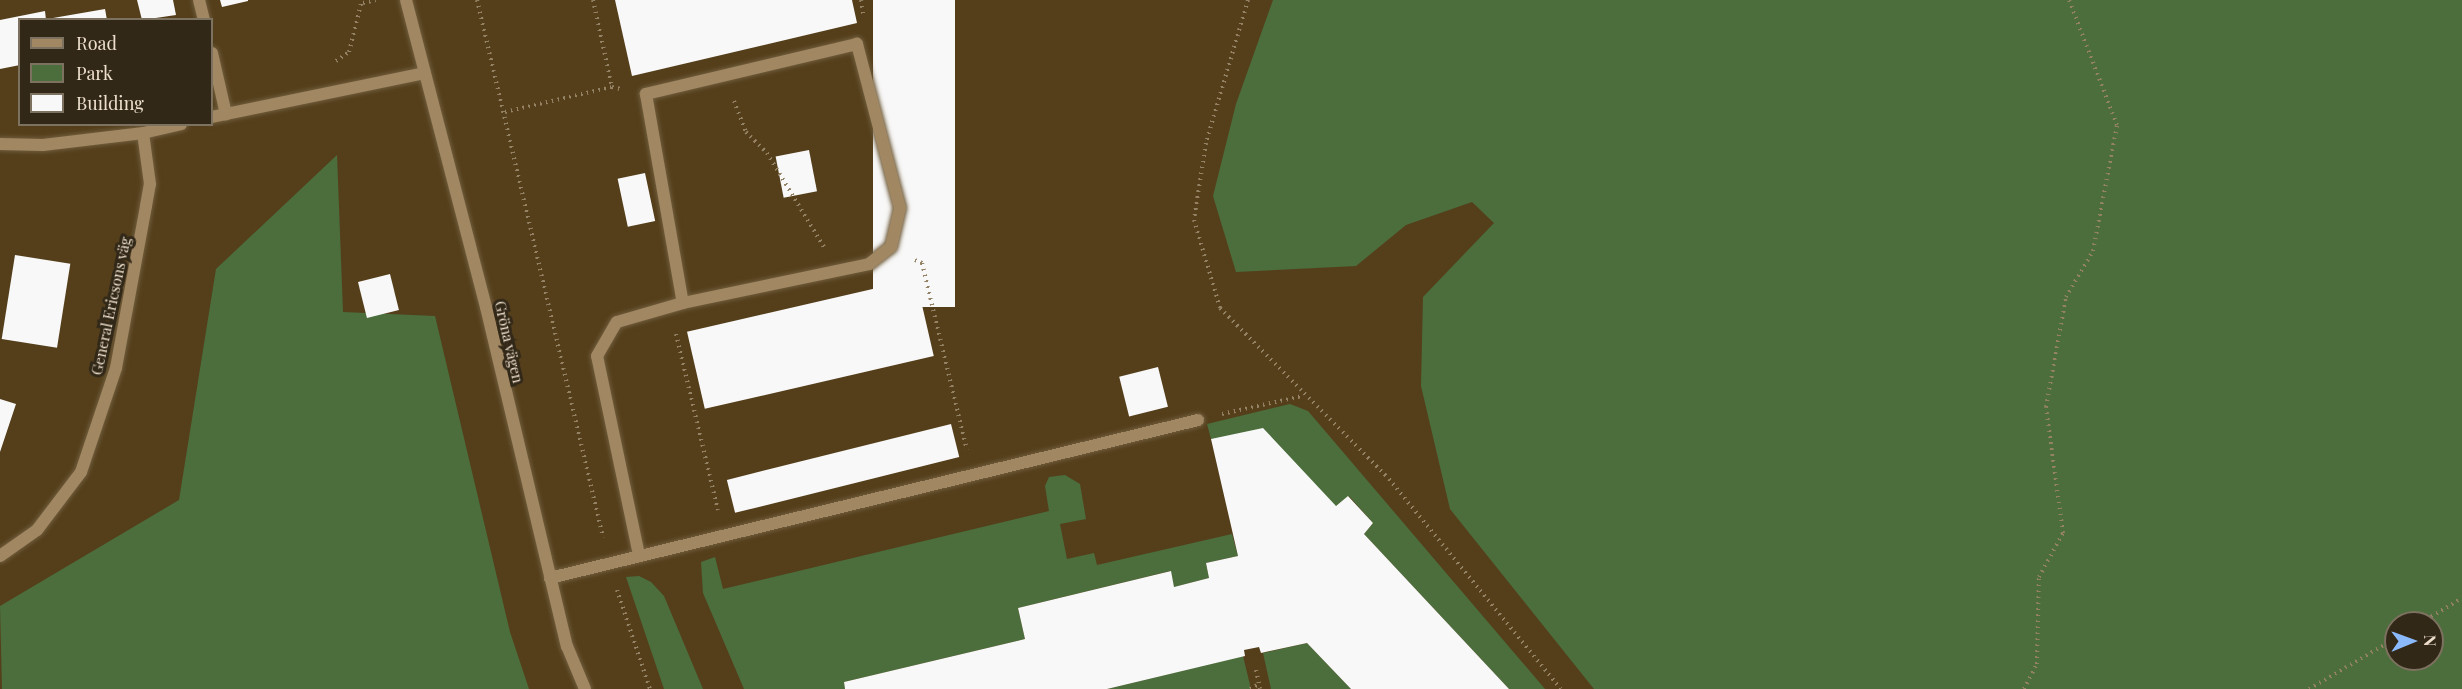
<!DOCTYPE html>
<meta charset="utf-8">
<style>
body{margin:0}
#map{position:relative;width:2462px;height:689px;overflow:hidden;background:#553f1b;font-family:"Playfair Display",serif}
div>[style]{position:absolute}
.green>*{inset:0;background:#4b6e3c}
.building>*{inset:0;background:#f8f8f8;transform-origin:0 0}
.path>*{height:4px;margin-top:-2px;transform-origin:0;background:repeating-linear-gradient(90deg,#948265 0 1.5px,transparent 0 6px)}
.roads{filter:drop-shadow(0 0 2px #705d3d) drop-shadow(0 0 2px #705d3d)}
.service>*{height:12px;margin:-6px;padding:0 6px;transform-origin:6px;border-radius:6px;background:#a18762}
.minor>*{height:12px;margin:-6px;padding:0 6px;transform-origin:6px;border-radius:6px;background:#a18762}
span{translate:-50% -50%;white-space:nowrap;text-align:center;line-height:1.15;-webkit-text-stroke:6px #322818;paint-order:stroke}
.street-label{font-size:15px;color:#eddfcc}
.legend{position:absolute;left:18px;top:18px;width:195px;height:108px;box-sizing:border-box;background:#322818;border:2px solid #7d7160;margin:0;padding:8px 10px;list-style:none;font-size:18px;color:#eddfcc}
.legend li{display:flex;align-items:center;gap:12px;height:30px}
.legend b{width:30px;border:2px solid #7d7160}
.north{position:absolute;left:2384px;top:611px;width:60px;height:60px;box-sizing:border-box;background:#322818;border:2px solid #7d7160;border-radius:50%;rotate:89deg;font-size:16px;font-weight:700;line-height:24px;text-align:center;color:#eddfcc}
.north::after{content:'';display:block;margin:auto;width:21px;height:27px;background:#8bbafc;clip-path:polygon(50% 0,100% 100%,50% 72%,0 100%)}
</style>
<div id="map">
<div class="green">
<i style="clip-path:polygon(evenodd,1273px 0,2462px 0,2462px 689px,1594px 689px,1450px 509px,1421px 386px,1423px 297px,1494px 223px,1472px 202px,1406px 225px,1356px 266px,1236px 272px,1213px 196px,1236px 104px,1273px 0,2396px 623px,2432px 623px,2432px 659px,2396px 659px,2396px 623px)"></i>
<i style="clip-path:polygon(337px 155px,343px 312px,435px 316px,510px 632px,529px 689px,2px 689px,0 606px,179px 500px,216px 269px)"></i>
<i style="clip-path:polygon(1290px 404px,1308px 411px,1545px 689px,1509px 689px,1364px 534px,1373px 523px,1349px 496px,1336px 506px,1211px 439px,1207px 424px)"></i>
<i style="clip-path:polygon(1065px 475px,1080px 484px,1086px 519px,1060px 524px,1067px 559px,1094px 553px,1097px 565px,1232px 534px,1238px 556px,1206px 563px,1209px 578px,1174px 587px,1170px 571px,1018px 608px,1025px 639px,844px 682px,845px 689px,744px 689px,703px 593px,701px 562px,715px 557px,723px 589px,1049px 511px,1045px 486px,1049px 477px)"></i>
<i style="clip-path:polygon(639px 576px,651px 582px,664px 596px,703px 689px,664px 689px,626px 577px)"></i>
<i style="clip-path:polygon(1307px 643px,1351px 689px,1271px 689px,1263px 653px)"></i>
<i style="clip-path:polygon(1243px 656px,1251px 689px,1107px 689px)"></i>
</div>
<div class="building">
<i style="clip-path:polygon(137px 0,173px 0,176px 15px,142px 20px)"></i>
<i style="clip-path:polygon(220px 0,248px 0,248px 1px,222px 7px)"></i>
<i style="clip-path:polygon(615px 0,852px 0,857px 23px,632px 76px)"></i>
<i style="left:873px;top:0;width:82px;height:307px"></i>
<i style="clip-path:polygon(105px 9px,107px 20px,53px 20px,53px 18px)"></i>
<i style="clip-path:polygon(45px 11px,46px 20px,20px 20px,20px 65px,0 69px,0 20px)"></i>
<i style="left:809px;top:150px;width:42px;height:34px;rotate:79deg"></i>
<i style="left:645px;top:173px;width:49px;height:28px;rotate:78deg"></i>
<i style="left:15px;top:255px;width:56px;height:85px;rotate:9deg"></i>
<i style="left:390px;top:274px;width:37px;height:33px;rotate:76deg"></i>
<i style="left:916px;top:279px;width:79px;height:235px;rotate:77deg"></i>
<i style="left:1158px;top:367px;width:41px;height:40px;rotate:76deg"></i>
<i style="clip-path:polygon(0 399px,16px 404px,0 452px)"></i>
<i style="left:951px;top:424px;width:34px;height:231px;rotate:76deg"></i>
<i style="clip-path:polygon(1263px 428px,1336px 506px,1348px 496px,1373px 523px,1364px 534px,1509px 689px,1351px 689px,1307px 643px,1261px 653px,1259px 647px,1244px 650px,1245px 656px,1107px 689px,845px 689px,844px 682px,1025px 639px,1018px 608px,1171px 571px,1174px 587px,1209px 578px,1206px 563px,1238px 556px,1211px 439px)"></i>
</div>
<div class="path">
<i style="left:477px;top:0;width:552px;rotate:76.8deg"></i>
<i style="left:593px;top:0;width:89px;rotate:77.7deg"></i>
<i style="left:612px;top:87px;width:9px;rotate:13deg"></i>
<i style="left:861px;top:0;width:18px;rotate:81deg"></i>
<i style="left:1248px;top:0;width:149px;rotate:106.4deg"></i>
<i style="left:1206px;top:143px;width:78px;rotate:98.9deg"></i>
<i style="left:1194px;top:220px;width:92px;rotate:73.5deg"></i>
<i style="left:1220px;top:308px;width:240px;rotate:45.3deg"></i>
<i style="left:1389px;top:479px;width:271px;rotate:50.7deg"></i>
<i style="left:363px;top:3px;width:13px;rotate:-13deg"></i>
<i style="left:336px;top:61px;width:16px;rotate:-35deg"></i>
<i style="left:349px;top:52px;width:54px;rotate:-76deg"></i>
<i style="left:734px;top:101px;width:33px;rotate:69deg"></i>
<i style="left:746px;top:132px;width:30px;rotate:45deg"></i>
<i style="left:767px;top:153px;width:110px;rotate:58.8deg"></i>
<i style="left:505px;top:112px;width:110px;rotate:-13.2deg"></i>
<i style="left:915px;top:260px;width:8px;rotate:23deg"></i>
<i style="left:922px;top:263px;width:192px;rotate:76.5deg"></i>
<i style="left:676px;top:334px;width:181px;rotate:76.6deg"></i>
<i style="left:1222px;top:414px;width:82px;rotate:-12.7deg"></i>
<i style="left:617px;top:590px;width:104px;rotate:71.6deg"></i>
<i style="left:2421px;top:623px;width:48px;rotate:-31.4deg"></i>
<i style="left:1256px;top:670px;width:19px;rotate:78deg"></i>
<i style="left:1250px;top:689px;width:10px;rotate:-29deg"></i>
<i style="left:2024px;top:689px;width:28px;rotate:-63deg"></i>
<i style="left:2037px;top:664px;width:87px;rotate:-88.7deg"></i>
<i style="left:2039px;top:577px;width:50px;rotate:-61.4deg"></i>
<i style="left:2063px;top:533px;width:127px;rotate:-97.7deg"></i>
<i style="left:2046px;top:407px;width:112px;rotate:-79.7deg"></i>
<i style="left:2066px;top:297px;width:53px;rotate:-59.6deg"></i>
<i style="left:2093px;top:251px;width:128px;rotate:-79.2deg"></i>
<i style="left:2117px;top:125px;width:134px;rotate:-111deg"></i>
<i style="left:2309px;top:689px;width:101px;rotate:-30.4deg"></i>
</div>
<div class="roads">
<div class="service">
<i style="left:199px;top:0;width:21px;rotate:76deg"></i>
<i style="left:212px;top:53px;width:63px;rotate:77.1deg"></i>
<i style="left:639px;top:555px;width:203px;rotate:-101.9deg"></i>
<i style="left:597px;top:356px;width:39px;rotate:-60deg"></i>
<i style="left:617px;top:322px;width:69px;rotate:-16.1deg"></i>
<i style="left:683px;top:303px;width:190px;rotate:-11.8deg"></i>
<i style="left:869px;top:264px;width:28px;rotate:-38deg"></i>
<i style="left:891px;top:247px;width:40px;rotate:-77deg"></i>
<i style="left:900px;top:208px;width:170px;rotate:-104.7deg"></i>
<i style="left:857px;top:44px;width:217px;rotate:166.7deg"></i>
<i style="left:646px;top:94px;width:212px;rotate:80deg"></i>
<i style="left:550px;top:578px;width:667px;rotate:-13.7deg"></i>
</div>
<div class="minor">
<i style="left:406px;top:0;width:317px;rotate:75.4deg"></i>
<i style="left:486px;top:307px;width:349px;rotate:76.6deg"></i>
<i style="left:567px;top:646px;width:47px;rotate:67.3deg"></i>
<i style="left:212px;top:117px;width:217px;rotate:-11.7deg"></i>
<i style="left:0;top:144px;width:43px;rotate:1.3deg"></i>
<i style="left:43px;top:145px;width:101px;rotate:-6.8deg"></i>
<i style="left:143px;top:133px;width:39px;rotate:-13deg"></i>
<i style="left:0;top:556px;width:45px;rotate:-35.1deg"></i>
<i style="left:37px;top:530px;width:73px;rotate:-52.8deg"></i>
<i style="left:81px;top:472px;width:110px;rotate:-71.4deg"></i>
<i style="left:116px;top:368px;width:165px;rotate:-79.5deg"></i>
<i style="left:146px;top:206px;width:22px;rotate:-80deg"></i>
<i style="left:150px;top:184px;width:51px;rotate:-97.8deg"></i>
</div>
</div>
<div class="street-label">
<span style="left:111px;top:306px;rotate:-78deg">General Ericsons väg</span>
<span style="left:509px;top:342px;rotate:77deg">Gröna vägen</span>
</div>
<ul class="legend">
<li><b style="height:8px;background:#a18762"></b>Road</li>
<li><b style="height:16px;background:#4b6e3c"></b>Park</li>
<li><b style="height:16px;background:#f8f8f8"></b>Building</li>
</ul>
<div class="north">N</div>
</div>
